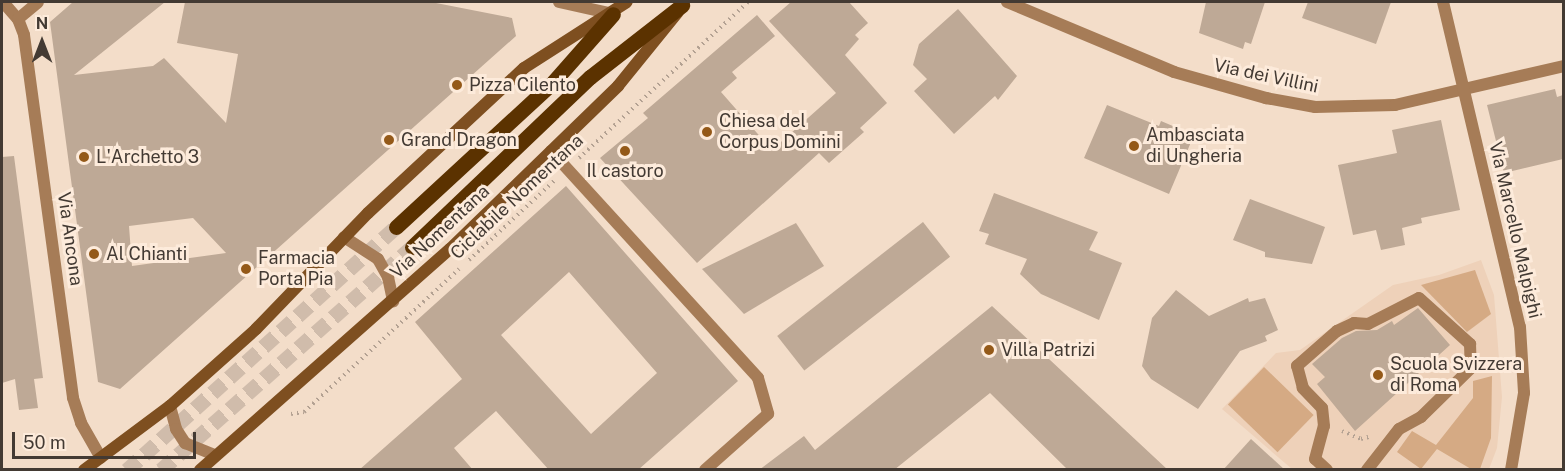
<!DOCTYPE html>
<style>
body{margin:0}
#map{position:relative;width:1565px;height:471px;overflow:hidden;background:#f3ddc9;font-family:"Public Sans",sans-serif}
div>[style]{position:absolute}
.built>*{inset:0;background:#eed1b9}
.green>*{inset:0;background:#d5aa84;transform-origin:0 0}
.building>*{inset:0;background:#bea996;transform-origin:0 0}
.primary-tunnel>*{height:15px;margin-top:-7.5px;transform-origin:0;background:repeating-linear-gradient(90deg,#d0bcab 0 15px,transparent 0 23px)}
.path>*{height:4px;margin-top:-2px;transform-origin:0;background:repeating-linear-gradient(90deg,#b3a192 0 1.5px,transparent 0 6px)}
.service>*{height:12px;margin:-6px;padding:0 6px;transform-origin:6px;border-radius:6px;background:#a67c57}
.minor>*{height:12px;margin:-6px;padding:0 6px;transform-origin:6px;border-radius:6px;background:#a67c57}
.secondary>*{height:12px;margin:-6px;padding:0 6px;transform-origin:6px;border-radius:6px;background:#7e4f20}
.primary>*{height:15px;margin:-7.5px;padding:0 7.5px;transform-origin:7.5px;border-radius:7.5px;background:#5b3200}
.dots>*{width:16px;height:16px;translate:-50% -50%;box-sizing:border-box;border:3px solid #fdebdb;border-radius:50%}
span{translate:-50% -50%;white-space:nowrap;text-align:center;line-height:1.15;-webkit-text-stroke:6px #fdebdb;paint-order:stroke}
.street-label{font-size:18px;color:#433a33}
.poi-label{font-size:18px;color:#433a33}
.left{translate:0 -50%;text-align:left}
.frame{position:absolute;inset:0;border:3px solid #433a33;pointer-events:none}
.north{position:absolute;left:12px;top:12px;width:60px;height:60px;-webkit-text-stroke:4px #fdebdb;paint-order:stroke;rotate:0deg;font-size:16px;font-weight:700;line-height:24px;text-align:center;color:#433a33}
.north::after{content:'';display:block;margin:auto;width:21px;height:27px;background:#433a33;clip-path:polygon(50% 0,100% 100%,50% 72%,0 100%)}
.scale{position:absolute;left:12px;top:432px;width:184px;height:27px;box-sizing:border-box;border:3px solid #433a33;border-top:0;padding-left:8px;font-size:18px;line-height:21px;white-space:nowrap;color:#433a33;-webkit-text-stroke:4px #fdebdb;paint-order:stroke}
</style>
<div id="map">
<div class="built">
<i style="clip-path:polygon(1481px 260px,1494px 295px,1502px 397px,1497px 448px,1489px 469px,1292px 469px,1222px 409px,1276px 353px,1300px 350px,1393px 285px,1439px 275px)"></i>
</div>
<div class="green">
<i style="clip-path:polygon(1475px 270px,1491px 314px,1467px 332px,1421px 285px)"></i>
<i style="left:1264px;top:367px;width:69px;height:52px;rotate:44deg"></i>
<i style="clip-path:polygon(1492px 376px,1491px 438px,1480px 469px,1471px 469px,1437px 449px,1421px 469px,1397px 452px,1412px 431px,1436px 445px,1473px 398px,1473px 381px)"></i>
</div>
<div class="building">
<i style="clip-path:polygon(evenodd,73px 2px,165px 2px,74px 75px,153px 66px,164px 58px,226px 123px,238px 54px,177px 43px,185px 2px,431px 2px,512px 18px,516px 36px,120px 389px,98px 382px,50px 22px,73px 2px,193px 218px,226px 253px,132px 266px,129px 226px,193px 218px)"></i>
<i style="clip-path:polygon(791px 2px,849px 2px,868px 23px,855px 35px,859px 39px,845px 55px,887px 103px,860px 128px,864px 132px,829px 163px,819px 153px,697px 263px,600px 158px,648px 118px,643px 113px,757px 15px,775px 36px,732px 72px,737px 78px,721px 92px,772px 150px,836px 93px,769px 21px)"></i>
<i style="clip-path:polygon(1206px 2px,1265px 2px,1251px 44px,1245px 42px,1243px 49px,1199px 33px)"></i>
<i style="clip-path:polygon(1308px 2px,1391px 2px,1376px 44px,1302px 18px)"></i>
<i style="clip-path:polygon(958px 9px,1017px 76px,998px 100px,995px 96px,954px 134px,914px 91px,927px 79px,913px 65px,919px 44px)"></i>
<i style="clip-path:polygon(1555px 89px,1557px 97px,1563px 95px,1563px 159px,1504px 173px,1487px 105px)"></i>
<i style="clip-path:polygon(1107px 105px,1159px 126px,1161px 121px,1194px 135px,1169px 194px,1084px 158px)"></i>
<i style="clip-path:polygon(1441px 120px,1460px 210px,1421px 218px,1422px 223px,1402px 228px,1405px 245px,1381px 250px,1376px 230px,1353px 235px,1338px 165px,1397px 153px,1392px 130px)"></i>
<i style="clip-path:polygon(14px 156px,43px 378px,34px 379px,38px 408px,19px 410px,15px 379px,2px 383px,2px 157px)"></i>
<i style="clip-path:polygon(evenodd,566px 186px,738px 381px,638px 470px,549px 470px,496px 411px,454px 448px,473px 470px,359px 470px,462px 379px,415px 322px,566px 186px,569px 272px,657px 373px,591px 434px,501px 335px,569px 272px)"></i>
<i style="clip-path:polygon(994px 193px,1098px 232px,1089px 250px,1122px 263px,1099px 320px,1041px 294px,1020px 274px,1027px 259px,985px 244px,989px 234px,979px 231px)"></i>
<i style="clip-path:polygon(1250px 199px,1325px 227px,1312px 264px,1265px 257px,1265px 252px,1233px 240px)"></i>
<i style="left:923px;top:222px;width:44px;height:185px;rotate:52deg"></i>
<i style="clip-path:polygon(796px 223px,824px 266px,744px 314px,702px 269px)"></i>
<i style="clip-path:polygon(1176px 290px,1209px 316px,1248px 298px,1249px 302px,1265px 298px,1278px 330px,1265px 336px,1267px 341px,1240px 351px,1198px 409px,1151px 379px,1142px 366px,1152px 318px)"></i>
<i style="clip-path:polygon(992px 306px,1168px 470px,1068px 470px,990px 393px,894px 470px,759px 470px,804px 436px,815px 450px)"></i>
<i style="clip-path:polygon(1418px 308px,1450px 345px,1355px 431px,1317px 384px,1325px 377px,1312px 364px,1342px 338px,1356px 331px,1377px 330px,1392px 321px,1394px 325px)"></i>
<i style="clip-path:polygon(1251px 439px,1285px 470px,1223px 470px)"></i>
</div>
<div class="primary-tunnel">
<i style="left:127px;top:470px;width:363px;rotate:-42.1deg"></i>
<i style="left:161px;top:470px;width:336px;rotate:-41.6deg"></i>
</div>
<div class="path">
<i style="left:579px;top:158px;width:230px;rotate:-42.7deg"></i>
<i style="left:469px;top:260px;width:116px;rotate:-42.9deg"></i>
<i style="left:291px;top:414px;width:13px;rotate:-9deg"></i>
<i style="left:304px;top:412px;width:211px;rotate:-42.7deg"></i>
<i style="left:1342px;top:431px;width:21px;rotate:23deg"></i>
<i style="left:1361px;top:439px;width:8px;rotate:-14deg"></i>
</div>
<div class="service">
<i style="left:551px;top:151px;width:307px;rotate:47.6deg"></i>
<i style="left:758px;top:378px;width:37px;rotate:74deg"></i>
<i style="left:768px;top:414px;width:84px;rotate:138.4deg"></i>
<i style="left:1327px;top:470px;width:16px;rotate:-137deg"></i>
<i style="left:1315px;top:459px;width:34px;rotate:-75deg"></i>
<i style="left:1324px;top:426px;width:18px;rotate:-96deg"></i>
<i style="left:1322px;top:408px;width:28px;rotate:-134deg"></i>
<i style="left:1303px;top:388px;width:23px;rotate:-105deg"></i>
<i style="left:1297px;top:366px;width:53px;rotate:-41.2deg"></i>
<i style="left:1337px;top:331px;width:19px;rotate:-25deg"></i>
<i style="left:1354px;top:323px;width:14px;rotate:4deg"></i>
<i style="left:1368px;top:324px;width:57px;rotate:-27deg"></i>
<i style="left:1419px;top:298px;width:69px;rotate:42deg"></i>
<i style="left:1470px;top:344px;width:24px;rotate:88deg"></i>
<i style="left:1471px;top:368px;width:70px;rotate:135.6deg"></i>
<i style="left:1421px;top:417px;width:25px;rotate:151deg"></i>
<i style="left:1399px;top:429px;width:52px;rotate:128deg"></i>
</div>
<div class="minor">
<i style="left:3px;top:2px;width:23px;rotate:49deg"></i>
<i style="left:18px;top:19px;width:17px;rotate:69deg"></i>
<i style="left:24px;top:35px;width:366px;rotate:82.3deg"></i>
<i style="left:73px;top:398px;width:26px;rotate:72deg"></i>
<i style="left:81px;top:423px;width:40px;rotate:60.3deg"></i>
<i style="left:559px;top:2px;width:55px;rotate:12.5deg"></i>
<i style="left:1007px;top:2px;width:181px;rotate:22.7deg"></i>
<i style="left:1174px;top:72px;width:96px;rotate:15.8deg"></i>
<i style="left:1266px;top:98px;width:50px;rotate:10.4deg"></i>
<i style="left:1315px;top:107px;width:80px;rotate:-1.4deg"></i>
<i style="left:1395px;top:105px;width:173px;rotate:-13deg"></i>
<i style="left:1443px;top:2px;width:334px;rotate:76.7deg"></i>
<i style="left:1520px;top:327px;width:66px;rotate:86.5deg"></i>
<i style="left:1524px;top:393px;width:78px;rotate:99.6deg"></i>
<i style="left:18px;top:19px;width:26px;rotate:-40deg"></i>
<i style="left:344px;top:237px;width:40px;rotate:32.9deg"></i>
<i style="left:378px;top:259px;width:21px;rotate:61deg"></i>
<i style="left:388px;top:277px;width:25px;rotate:78deg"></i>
<i style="left:170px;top:406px;width:24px;rotate:75deg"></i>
<i style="left:176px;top:429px;width:17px;rotate:57deg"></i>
<i style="left:185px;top:443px;width:32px;rotate:22deg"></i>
</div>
<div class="secondary">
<i style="left:84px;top:470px;width:107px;rotate:-36.7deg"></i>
<i style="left:170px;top:406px;width:115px;rotate:-41.8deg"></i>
<i style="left:256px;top:329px;width:161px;rotate:-46deg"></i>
<i style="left:368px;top:213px;width:213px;rotate:-42.9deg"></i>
<i style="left:524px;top:68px;width:122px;rotate:-32.7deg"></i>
<i style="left:200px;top:470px;width:334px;rotate:-41.5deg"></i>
<i style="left:450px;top:249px;width:234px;rotate:-44.1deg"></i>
<i style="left:618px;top:86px;width:95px;rotate:-51deg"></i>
</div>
<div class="primary">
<i style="left:396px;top:227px;width:215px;rotate:-42.7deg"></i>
<i style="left:554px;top:81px;width:89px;rotate:-48.6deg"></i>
<i style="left:412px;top:247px;width:246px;rotate:-43.7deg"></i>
<i style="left:590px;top:77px;width:117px;rotate:-38deg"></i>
</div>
<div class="dots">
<i style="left:457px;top:85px;background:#945918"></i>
<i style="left:707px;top:132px;background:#945918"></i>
<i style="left:389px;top:140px;background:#945918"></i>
<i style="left:1134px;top:146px;background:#945918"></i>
<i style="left:625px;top:151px;background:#945918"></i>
<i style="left:84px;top:157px;background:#945918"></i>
<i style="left:94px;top:254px;background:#945918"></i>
<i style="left:246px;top:269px;background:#945918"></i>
<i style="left:989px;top:350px;background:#945918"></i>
<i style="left:1378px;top:375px;background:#945918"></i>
</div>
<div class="street-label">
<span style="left:1266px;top:76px;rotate:12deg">Via dei Villini</span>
<span style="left:517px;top:197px;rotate:-43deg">Ciclabile Nomentana</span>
<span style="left:1515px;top:230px;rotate:77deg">Via Marcello Malpighi</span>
<span style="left:440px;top:232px;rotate:-43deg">Via Nomentana</span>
<span style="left:70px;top:239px;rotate:82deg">Via Ancona</span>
</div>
<div class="poi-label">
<span class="left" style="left:469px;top:85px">Pizza Cilento</span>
<span class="left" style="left:719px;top:132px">Chiesa del<br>Corpus Domini</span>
<span class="left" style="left:1146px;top:146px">Ambasciata<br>di Ungheria</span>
<span class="left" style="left:401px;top:140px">Grand Dragon</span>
<span class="left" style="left:96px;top:157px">L'Archetto 3</span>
<span style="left:625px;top:171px">Il castoro</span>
<span class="left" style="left:106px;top:254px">Al Chianti</span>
<span class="left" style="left:258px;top:269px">Farmacia<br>Porta Pia</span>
<span class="left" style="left:1001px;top:350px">Villa Patrizi</span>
<span class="left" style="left:1390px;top:375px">Scuola Svizzera<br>di Roma</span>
</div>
<div class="frame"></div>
<div class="north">N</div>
<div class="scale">50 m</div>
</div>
